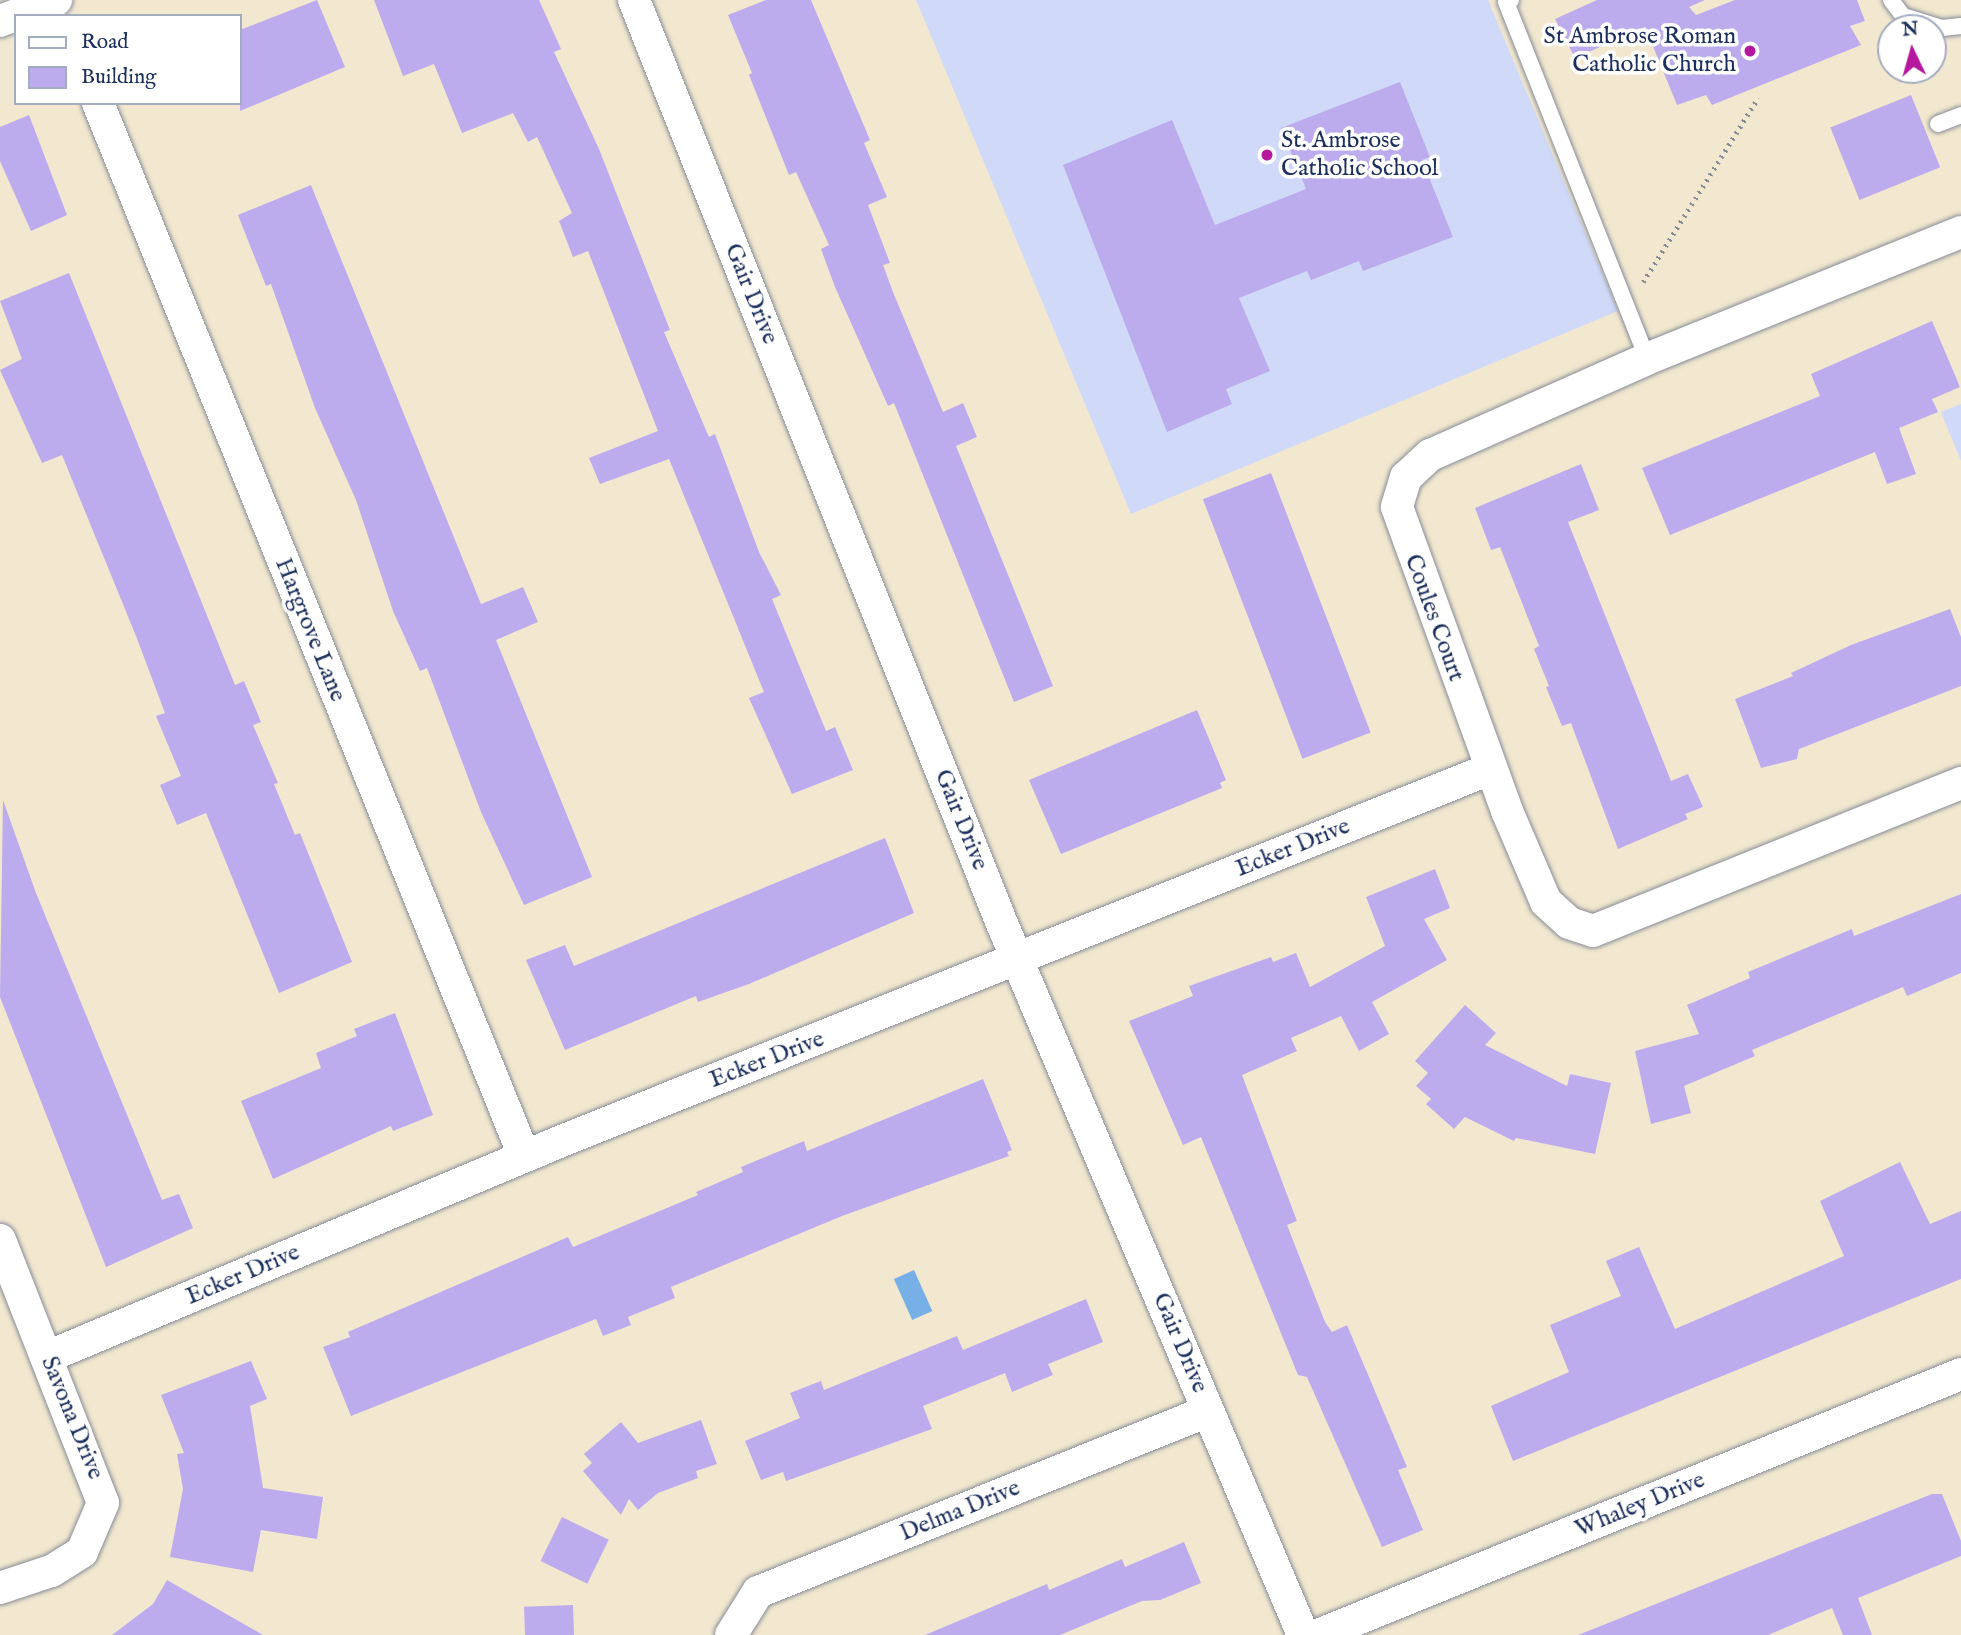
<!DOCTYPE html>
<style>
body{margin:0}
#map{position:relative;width:1961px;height:1635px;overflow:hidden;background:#f2e8d0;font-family:"IM FELL English",serif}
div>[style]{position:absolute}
.built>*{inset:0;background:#d1d9f9}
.water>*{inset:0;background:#76b0e7;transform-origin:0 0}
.building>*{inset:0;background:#bcaced;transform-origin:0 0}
.path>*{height:4.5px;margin-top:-2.25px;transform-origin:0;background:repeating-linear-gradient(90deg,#868c97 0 2px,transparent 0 7px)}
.roads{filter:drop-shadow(0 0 2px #868c97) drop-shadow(0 0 2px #868c97)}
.lane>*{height:16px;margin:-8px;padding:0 8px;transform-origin:8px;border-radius:8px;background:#fff}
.street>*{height:32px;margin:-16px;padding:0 16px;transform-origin:16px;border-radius:16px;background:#fff}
.dots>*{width:19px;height:19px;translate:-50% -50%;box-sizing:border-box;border:4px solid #fff;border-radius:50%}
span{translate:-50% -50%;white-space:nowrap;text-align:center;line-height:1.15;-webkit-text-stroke:7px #fff;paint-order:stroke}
.poi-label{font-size:24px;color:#1b2f5e}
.right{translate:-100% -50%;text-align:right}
.left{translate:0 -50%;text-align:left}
.street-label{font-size:24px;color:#1b2f5e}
.legend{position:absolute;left:14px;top:14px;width:228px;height:91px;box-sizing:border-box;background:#fff;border:2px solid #a4acbf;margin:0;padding:9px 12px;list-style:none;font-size:21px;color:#1b2f5e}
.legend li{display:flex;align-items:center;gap:14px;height:35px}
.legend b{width:35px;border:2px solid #a4acbf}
.north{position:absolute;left:1877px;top:14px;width:70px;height:70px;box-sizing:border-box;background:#fff;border:2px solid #a4acbf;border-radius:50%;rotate:355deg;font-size:19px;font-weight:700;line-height:28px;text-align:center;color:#1b2f5e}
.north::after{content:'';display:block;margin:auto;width:24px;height:32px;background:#b5179e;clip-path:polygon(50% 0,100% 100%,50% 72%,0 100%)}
</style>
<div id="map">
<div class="built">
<i style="clip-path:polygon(916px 0,1488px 0,1618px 311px,1131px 514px)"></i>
<i style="clip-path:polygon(1961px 404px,1961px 461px,1941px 412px)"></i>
</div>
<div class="water">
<i style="left:914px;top:1270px;width:45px;height:22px;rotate:66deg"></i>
</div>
<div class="building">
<i style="clip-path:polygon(317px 0,345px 67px,240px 111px,240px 30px)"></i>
<i style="clip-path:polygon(374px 0,539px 0,561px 49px,554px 52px,599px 149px,670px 330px,664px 332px,709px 437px,715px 434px,759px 552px,781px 595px,772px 599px,826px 731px,835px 727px,853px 770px,792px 794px,749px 698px,764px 692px,669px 459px,600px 484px,589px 458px,658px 431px,588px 251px,573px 257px,559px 221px,572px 213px,537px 137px,528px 142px,513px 113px,462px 133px,434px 64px,403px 76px)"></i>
<i style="clip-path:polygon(766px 0,811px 0,870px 140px,864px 143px,887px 197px,868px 205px,890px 263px,883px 265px,893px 292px,943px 412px,963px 403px,977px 437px,956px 446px,1053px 686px,1014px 702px,894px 403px,888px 406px,835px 287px,821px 249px,829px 245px,796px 172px,789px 175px,749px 75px,752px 73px,728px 15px)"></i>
<i style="clip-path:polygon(1597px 0,1705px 0,1689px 7px,1696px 15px,1735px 0,1857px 0,1865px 21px,1850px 26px,1861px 45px,1712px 105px,1706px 95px,1677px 105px,1645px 27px,1575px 58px,1555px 19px)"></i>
<i style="clip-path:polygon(1400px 82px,1430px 157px,1422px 160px,1453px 237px,1363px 271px,1359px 261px,1311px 280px,1307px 271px,1239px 298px,1270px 371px,1226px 389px,1232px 404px,1167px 432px,1063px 165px,1172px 120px,1215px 225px,1306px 189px,1281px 128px)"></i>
<i style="left:1911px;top:95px;width:78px;height:87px;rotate:68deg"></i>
<i style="clip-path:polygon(29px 115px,67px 215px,31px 231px,0 161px,0 127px)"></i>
<i style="clip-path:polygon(311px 185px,481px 604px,523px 587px,538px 622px,496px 640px,592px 877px,524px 905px,481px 812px,427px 668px,420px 671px,393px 611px,356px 500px,315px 408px,271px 284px,266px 286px,238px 215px)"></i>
<i style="clip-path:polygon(69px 273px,235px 685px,244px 681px,261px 722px,253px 725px,278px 783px,274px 784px,295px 835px,300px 833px,352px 962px,279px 993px,206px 813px,177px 825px,160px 785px,181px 776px,156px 716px,165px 713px,136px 636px,62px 455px,42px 463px,0 370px,22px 359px,0 301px)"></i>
<i style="clip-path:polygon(1932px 321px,1960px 387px,1932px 399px,1938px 412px,1899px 428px,1916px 474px,1887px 484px,1875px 452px,1670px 535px,1642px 468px,1820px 396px,1811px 374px)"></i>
<i style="clip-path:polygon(1581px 464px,1599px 510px,1568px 522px,1671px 781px,1688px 774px,1703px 807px,1685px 814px,1688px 819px,1618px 849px,1571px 723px,1562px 726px,1546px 687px,1549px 686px,1534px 649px,1539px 646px,1500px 547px,1491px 550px,1475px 508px)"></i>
<i style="left:1271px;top:473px;width:278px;height:73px;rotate:69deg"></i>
<i style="clip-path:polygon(1950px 609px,1961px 637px,1961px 686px,1799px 749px,1797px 759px,1761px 768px,1735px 699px,1793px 676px,1791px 673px,1851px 645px)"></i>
<i style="clip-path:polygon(1197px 710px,1226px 780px,1220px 783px,1222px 788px,1061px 854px,1029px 780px)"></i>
<i style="clip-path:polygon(3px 800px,36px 893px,162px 1200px,179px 1194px,193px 1228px,106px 1267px,0 997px)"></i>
<i style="clip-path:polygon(885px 838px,914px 913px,749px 984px,698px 1002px,696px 996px,565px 1050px,526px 960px,565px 945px,574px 966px)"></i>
<i style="clip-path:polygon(1435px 869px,1450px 908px,1424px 919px,1447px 960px,1372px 1002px,1389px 1034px,1359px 1051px,1341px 1016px,1291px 1038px,1297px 1051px,1242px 1075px,1297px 1221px,1287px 1225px,1325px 1322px,1332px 1332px,1347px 1325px,1407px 1467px,1398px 1470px,1423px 1530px,1382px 1547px,1307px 1377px,1298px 1375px,1201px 1137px,1183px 1145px,1129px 1021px,1193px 996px,1189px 986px,1271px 957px,1273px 962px,1296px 953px,1310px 987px,1385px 946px,1366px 897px)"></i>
<i style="clip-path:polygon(1961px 894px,1961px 973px,1907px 996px,1903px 987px,1752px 1050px,1755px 1056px,1684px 1086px,1691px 1113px,1651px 1124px,1635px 1051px,1699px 1034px,1687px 1005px,1750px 978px,1748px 972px,1852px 929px,1854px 936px)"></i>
<i style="clip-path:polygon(1465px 1005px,1496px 1033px,1485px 1045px,1567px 1086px,1570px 1074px,1611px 1083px,1595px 1154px,1516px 1138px,1514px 1141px,1465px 1117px,1454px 1129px,1426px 1104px,1431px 1099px,1416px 1086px,1428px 1073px,1415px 1061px)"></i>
<i style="clip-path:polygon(395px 1013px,433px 1115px,393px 1131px,391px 1126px,273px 1179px,241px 1101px,321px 1068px,316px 1053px,357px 1036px,354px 1029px)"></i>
<i style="clip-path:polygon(983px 1079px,1012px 1150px,1007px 1152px,1009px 1156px,842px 1216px,671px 1287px,675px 1298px,628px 1317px,631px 1325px,603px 1336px,596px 1319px,351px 1416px,323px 1347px,350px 1337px,348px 1332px,568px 1237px,573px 1247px,698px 1195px,696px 1192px,743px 1172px,741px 1167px,804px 1141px,807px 1151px)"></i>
<i style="clip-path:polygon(1900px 1162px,1930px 1224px,1961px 1211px,1961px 1279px,1513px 1461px,1491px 1406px,1569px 1372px,1550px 1325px,1621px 1296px,1606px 1261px,1639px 1247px,1675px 1329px,1844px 1256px,1820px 1201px)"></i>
<i style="clip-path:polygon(1086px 1299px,1103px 1342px,1048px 1364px,1053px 1375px,1012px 1392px,1005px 1373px,923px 1406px,932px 1429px,786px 1481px,783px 1472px,761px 1480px,745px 1441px,800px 1418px,790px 1393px,821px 1381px,824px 1390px,957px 1336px,963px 1350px)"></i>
<i style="clip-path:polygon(251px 1361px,267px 1399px,250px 1406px,263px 1488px,323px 1497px,317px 1539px,261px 1530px,253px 1572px,170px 1557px,183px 1489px,177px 1454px,184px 1453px,161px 1395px)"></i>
<i style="clip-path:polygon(701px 1420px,717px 1464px,696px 1471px,698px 1478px,658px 1493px,638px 1510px,629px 1499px,621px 1515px,583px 1471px,592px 1463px,584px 1454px,621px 1422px,638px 1443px)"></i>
<i style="clip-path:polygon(1932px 1494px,1942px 1494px,1961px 1541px,1961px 1556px,1858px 1598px,1872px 1635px,1843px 1635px,1832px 1608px,1768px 1635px,1578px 1635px)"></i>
<i style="left:562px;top:1517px;width:52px;height:49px;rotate:26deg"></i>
<i style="clip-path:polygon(1184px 1542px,1201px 1583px,1160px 1600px,1142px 1601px,1060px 1635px,925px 1635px,1047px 1584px,1049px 1590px,1122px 1559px,1125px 1567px)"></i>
<i style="clip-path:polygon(167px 1580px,263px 1635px,112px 1635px,153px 1604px)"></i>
<i style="left:573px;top:1605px;width:30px;height:49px;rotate:88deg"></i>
</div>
<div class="path">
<i style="left:1643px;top:282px;width:217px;rotate:-58deg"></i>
</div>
<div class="roads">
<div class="lane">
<i style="left:1511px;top:0;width:5px;rotate:158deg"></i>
<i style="left:1506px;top:2px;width:384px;rotate:68.4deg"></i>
<i style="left:1891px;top:0;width:20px;rotate:53deg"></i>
<i style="left:1903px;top:16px;width:41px;rotate:17.1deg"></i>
<i style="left:1942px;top:28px;width:19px;rotate:-6deg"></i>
<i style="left:1938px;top:124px;width:25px;rotate:-21deg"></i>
</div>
<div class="street">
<i style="left:634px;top:0;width:989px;rotate:68.28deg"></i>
<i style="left:1000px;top:919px;width:777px;rotate:67.06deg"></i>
<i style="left:0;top:21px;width:60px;rotate:-20.6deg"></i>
<i style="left:98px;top:103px;width:1136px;rotate:67.97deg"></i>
<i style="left:1961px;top:232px;width:339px;rotate:158deg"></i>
<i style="left:1647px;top:359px;width:237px;rotate:156.1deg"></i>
<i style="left:1430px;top:455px;width:33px;rotate:137deg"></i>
<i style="left:1406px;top:477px;width:31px;rotate:107deg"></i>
<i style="left:1397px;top:507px;width:323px;rotate:70.1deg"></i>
<i style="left:1507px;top:811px;width:99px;rotate:66.8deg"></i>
<i style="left:1546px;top:902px;width:31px;rotate:42deg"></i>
<i style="left:1569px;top:923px;width:25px;rotate:18deg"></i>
<i style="left:1593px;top:931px;width:397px;rotate:-21.9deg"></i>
<i style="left:0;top:1240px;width:282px;rotate:68.6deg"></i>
<i style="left:103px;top:1503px;width:53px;rotate:113.2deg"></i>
<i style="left:82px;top:1552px;width:36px;rotate:148deg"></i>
<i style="left:51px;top:1571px;width:54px;rotate:161.6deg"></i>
<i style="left:47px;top:1357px;width:561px;rotate:-22.77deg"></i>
<i style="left:564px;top:1140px;width:998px;rotate:-21.83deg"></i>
<i style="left:731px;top:1635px;width:51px;rotate:-57.9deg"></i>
<i style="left:758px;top:1592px;width:485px;rotate:-21.9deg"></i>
<i style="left:1318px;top:1635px;width:694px;rotate:-22.09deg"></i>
</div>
</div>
<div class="dots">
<i style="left:1750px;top:51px;background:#b5179e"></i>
<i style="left:1267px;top:155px;background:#b5179e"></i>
</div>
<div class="poi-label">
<span class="right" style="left:1736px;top:51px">St Ambrose Roman<br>Catholic Church</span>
<span class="left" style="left:1281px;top:155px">St. Ambrose<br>Catholic School</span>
</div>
<div class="street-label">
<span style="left:751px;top:294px;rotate:68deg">Gair Drive</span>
<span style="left:1434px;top:618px;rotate:70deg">Coules Court</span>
<span style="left:310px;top:630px;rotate:68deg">Hargrove Lane</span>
<span style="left:961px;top:820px;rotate:68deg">Gair Drive</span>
<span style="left:1293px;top:848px;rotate:-22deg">Ecker Drive</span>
<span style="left:767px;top:1060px;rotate:-21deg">Ecker Drive</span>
<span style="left:243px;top:1275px;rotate:-23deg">Ecker Drive</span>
<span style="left:1180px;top:1343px;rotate:67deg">Gair Drive</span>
<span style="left:72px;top:1418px;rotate:68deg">Savona Drive</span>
<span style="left:1640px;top:1505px;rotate:-22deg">Whaley Drive</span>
<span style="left:960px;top:1511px;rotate:-22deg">Delma Drive</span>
</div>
<ul class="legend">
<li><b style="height:9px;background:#fff"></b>Road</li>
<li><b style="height:19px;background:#bcaced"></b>Building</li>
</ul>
<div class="north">N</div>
</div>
